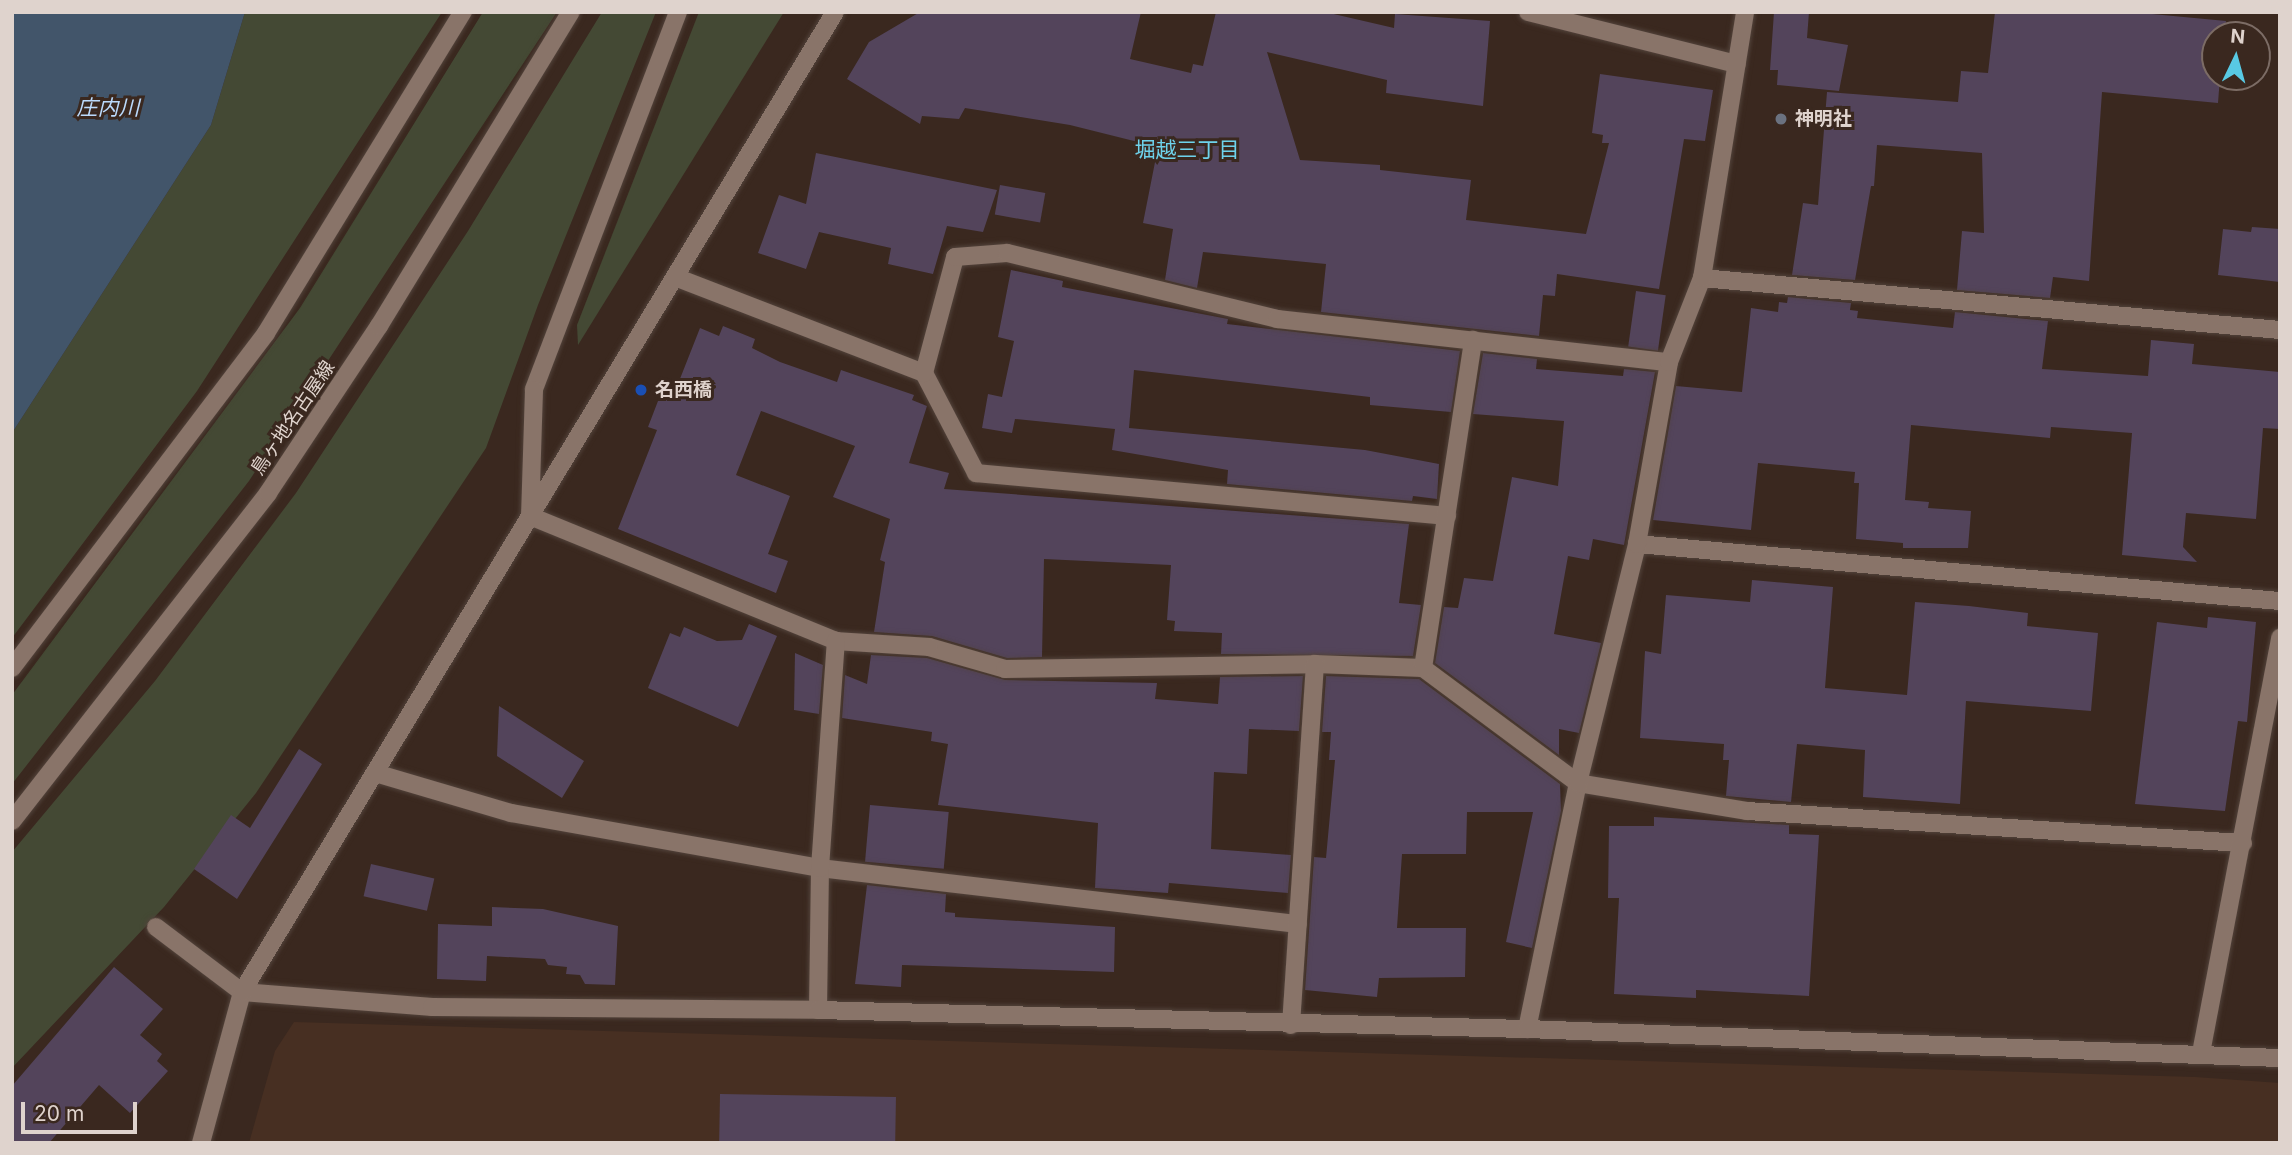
<!DOCTYPE html>
<meta charset="utf-8">
<style>
body{margin:0}
#map{position:relative;width:2292px;height:1155px;overflow:hidden;background:#3a281f;font-family:Inter,"Noto Sans JP",sans-serif}
div>[style]{position:absolute}
.built>*{inset:0;background:#472f22}
.green>*{inset:0;background:#444934}
.water>*{inset:0;background:#42556a}
.building>*{inset:0;background:#53445b;transform-origin:0 0}
.roads{filter:drop-shadow(0 0 2px #52433b) drop-shadow(0 0 2px #52433b)}
.service>*{height:18px;margin:-9px;padding:0 9px;transform-origin:9px;border-radius:9px;background:#897469}
.minor>*{height:18px;margin:-9px;padding:0 9px;transform-origin:9px;border-radius:9px;background:#897469}
.tertiary>*{height:18px;margin:-9px;padding:0 9px;transform-origin:9px;border-radius:9px;background:#897469}
.secondary>*{height:18px;margin:-9px;padding:0 9px;transform-origin:9px;border-radius:9px;background:#897469}
.dots>*{width:19px;height:19px;translate:-50% -50%;box-sizing:border-box;border:4px solid #3a281f;border-radius:50%}
span{translate:-50% -50%;white-space:nowrap;text-align:center;line-height:1.15;-webkit-text-stroke:6px #3a281f;paint-order:stroke}
.poi-label{font-size:19px;color:#dfd3cd;font-weight:700}
.left{translate:0 -50%;text-align:left}
.street-label{font-size:19px;color:#dfd3cd}
.water-label{font-size:21px;color:#bbdafc;font-style:italic}
.neighbourhood-label{font-size:21px;color:#6ed2eb}
.frame{position:absolute;inset:0;border:14px solid #dfd3cd;pointer-events:none}
.north{position:absolute;left:2201px;top:21px;width:70px;height:70px;box-sizing:border-box;background:#3a281f;border:2px solid #7c6c65;border-radius:50%;rotate:5deg;font-size:19px;font-weight:700;line-height:28px;text-align:center;color:#dfd3cd}
.north::after{content:'';display:block;margin:auto;width:24px;height:32px;background:#58c9e3;clip-path:polygon(50% 0,100% 100%,50% 72%,0 100%)}
.scale{position:absolute;left:21px;top:1102px;width:116px;height:32px;box-sizing:border-box;border:4px solid #dfd3cd;border-top:0;padding-left:9px;font-size:21px;line-height:24px;white-space:nowrap;color:#dfd3cd;-webkit-text-stroke:5px #3a281f;paint-order:stroke}
</style>
<div id="map">
<div class="built">
<i style="clip-path:polygon(294px 1022px,2195px 1077px,2280px 1083px,2280px 1143px,249px 1143px,275px 1051px)"></i>
</div>
<div class="green">
<i style="clip-path:polygon(245px 12px,442px 12px,197px 391px,12px 638px,12px 433px,211px 125px)"></i>
<i style="clip-path:polygon(483px 12px,557px 12px,249px 481px,12px 784px,12px 695px,300px 308px)"></i>
<i style="clip-path:polygon(602px 12px,656px 12px,538px 305px,486px 448px,256px 793px,164px 907px,12px 1068px,12px 852px,155px 681px,296px 493px,468px 231px)"></i>
<i style="clip-path:polygon(699px 12px,784px 12px,578px 345px,577px 325px)"></i>
</div>
<div class="water">
<i style="clip-path:polygon(12px 12px,245px 12px,211px 125px,12px 433px)"></i>
</div>
<div class="building">
<i style="clip-path:polygon(920px 12px,1141px 12px,1130px 59px,1191px 73px,1193px 64px,1203px 66px,1216px 12px,1325px 12px,1394px 28px,1395px 14px,1490px 21px,1483px 106px,1386px 93px,1387px 80px,1267px 52px,1300px 160px,1380px 165px,1380px 170px,1471px 180px,1466px 220px,1586px 234px,1609px 143px,1602px 143px,1603px 135px,1592px 133px,1600px 74px,1713px 90px,1705px 141px,1684px 139px,1659px 289px,1557px 274px,1555px 296px,1543px 295px,1539px 336px,1321px 312px,1326px 264px,1203px 252px,1197px 288px,1165px 280px,1173px 229px,1143px 223px,1158px 147px,1070px 125px,965px 108px,959px 119px,922px 116px,920px 124px,847px 79px,869px 42px)"></i>
<i style="clip-path:polygon(1774px 12px,1809px 12px,1807px 38px,1848px 45px,1839px 91px,1777px 85px,1778px 70px,1770px 70px)"></i>
<i style="clip-path:polygon(1995px 12px,2131px 12px,2226px 21px,2224px 35px,2215px 35px,2215px 77px,2220px 77px,2218px 103px,2102px 92px,2089px 281px,2053px 277px,2050px 298px,1957px 290px,1962px 231px,1984px 233px,1982px 153px,1877px 145px,1874px 186px,1871px 186px,1855px 280px,1792px 275px,1803px 203px,1818px 205px,1827px 92px,1958px 102px,1961px 71px,1988px 73px)"></i>
<i style="clip-path:polygon(816px 153px,997px 190px,983px 232px,947px 226px,933px 274px,888px 264px,891px 248px,819px 232px,806px 269px,758px 253px,779px 195px,806px 204px)"></i>
<i style="left:1000px;top:185px;width:46px;height:30px;rotate:10deg"></i>
<i style="clip-path:polygon(2252px 227px,2280px 229px,2280px 282px,2218px 275px,2223px 229px,2251px 232px)"></i>
<i style="clip-path:polygon(1011px 270px,1063px 281px,1062px 287px,1228px 319px,1227px 324px,1460px 351px,1451px 412px,1370px 405px,1370px 397px,1134px 370px,1129px 428px,1365px 450px,1439px 464px,1437px 499px,1413px 496px,1412px 501px,1227px 484px,1228px 470px,1112px 450px,1115px 429px,1015px 419px,1012px 433px,982px 428px,988px 394px,1002px 397px,1014px 341px,998px 337px)"></i>
<i style="left:1636px;top:291px;width:30px;height:56px;rotate:8deg"></i>
<i style="clip-path:polygon(1788px 297px,1851px 303px,1850px 310px,1858px 311px,1857px 318px,1953px 328px,1955px 312px,2048px 321px,2042px 369px,2148px 376px,2151px 340px,2194px 344px,2192px 364px,2280px 372px,2280px 429px,2263px 428px,2256px 519px,2186px 513px,2183px 547px,2197px 562px,2122px 555px,2132px 433px,2051px 427px,2050px 438px,1911px 425px,1905px 500px,1929px 502px,1928px 508px,1971px 511px,1968px 548px,1903px 548px,1903px 543px,1856px 539px,1859px 483px,1854px 483px,1855px 472px,1758px 463px,1751px 530px,1653px 520px,1676px 386px,1742px 392px,1751px 308px,1778px 312px,1779px 302px,1787px 303px)"></i>
<i style="clip-path:polygon(723px 326px,755px 339px,752px 348px,780px 362px,837px 382px,841px 370px,914px 395px,912px 400px,927px 406px,909px 463px,949px 473px,944px 489px,1409px 524px,1399px 603px,1421px 605px,1413px 656px,1221px 654px,1222px 633px,1174px 631px,1175px 621px,1167px 620px,1171px 565px,1044px 559px,1042px 657px,1007px 658px,932px 636px,874px 632px,885px 562px,880px 560px,890px 519px,833px 497px,855px 446px,761px 411px,736px 475px,790px 496px,768px 554px,788px 561px,776px 593px,618px 529px,657px 430px,648px 427px,663px 388px,674px 394px,700px 328px,719px 336px)"></i>
<i style="clip-path:polygon(1483px 353px,1537px 359px,1536px 369px,1623px 376px,1624px 369px,1655px 372px,1624px 545px,1593px 539px,1589px 560px,1568px 556px,1554px 634px,1601px 643px,1579px 733px,1559px 729px,1559px 755px,1435px 663px,1444px 607px,1458px 608px,1464px 578px,1493px 581px,1512px 477px,1558px 486px,1564px 421px,1473px 414px)"></i>
<i style="clip-path:polygon(1752px 580px,1833px 587px,1825px 688px,1907px 695px,1915px 602px,1969px 606px,2028px 613px,2027px 626px,2098px 633px,2091px 711px,1966px 701px,1960px 804px,1863px 797px,1865px 750px,1797px 744px,1791px 802px,1726px 796px,1729px 760px,1723px 760px,1724px 744px,1640px 738px,1645px 651px,1661px 654px,1666px 595px,1750px 602px)"></i>
<i style="clip-path:polygon(2208px 617px,2256px 622px,2247px 722px,2238px 721px,2225px 811px,2135px 804px,2157px 622px,2207px 628px)"></i>
<i style="clip-path:polygon(749px 624px,777px 636px,738px 727px,648px 688px,670px 633px,680px 637px,684px 627px,717px 641px,742px 640px)"></i>
<i style="clip-path:polygon(795px 653px,823px 665px,819px 714px,794px 710px)"></i>
<i style="clip-path:polygon(871px 655px,927px 658px,1005px 680px,1157px 683px,1155px 699px,1218px 704px,1220px 677px,1303px 676px,1299px 731px,1249px 729px,1247px 774px,1214px 772px,1211px 849px,1291px 855px,1288px 893px,1169px 883px,1168px 893px,1095px 888px,1098px 823px,938px 805px,948px 744px,931px 741px,932px 732px,842px 718px,845px 675px,867px 684px)"></i>
<i style="clip-path:polygon(1326px 676px,1419px 679px,1560px 784px,1561px 811px,1532px 948px,1506px 942px,1533px 812px,1467px 812px,1466px 854px,1402px 854px,1397px 928px,1466px 928px,1465px 977px,1379px 978px,1377px 997px,1305px 990px,1314px 857px,1326px 858px,1335px 760px,1329px 760px,1331px 732px,1322px 732px)"></i>
<i style="clip-path:polygon(499px 706px,584px 761px,562px 798px,497px 756px)"></i>
<i style="clip-path:polygon(299px 749px,322px 764px,237px 899px,194px 869px,231px 815px,250px 828px)"></i>
<i style="left:870px;top:805px;width:79px;height:57px;rotate:5deg"></i>
<i style="clip-path:polygon(1654px 817px,1789px 825px,1789px 834px,1819px 835px,1809px 996px,1696px 990px,1696px 998px,1614px 994px,1619px 898px,1608px 898px,1609px 826px,1654px 826px)"></i>
<i style="left:371px;top:864px;width:65px;height:33px;rotate:13deg"></i>
<i style="clip-path:polygon(867px 885px,946px 894px,945px 912px,955px 913px,955px 917px,1115px 927px,1114px 972px,902px 965px,901px 987px,855px 984px)"></i>
<i style="clip-path:polygon(492px 907px,543px 909px,618px 926px,615px 985px,585px 984px,580px 975px,566px 974px,567px 967px,548px 965px,545px 959px,487px 956px,486px 981px,437px 979px,438px 924px,492px 926px)"></i>
<i style="clip-path:polygon(114px 967px,163px 1009px,140px 1035px,162px 1054px,157px 1061px,168px 1071px,130px 1113px,99px 1085px,49px 1143px,12px 1143px,12px 1086px)"></i>
<i style="left:720px;top:1094px;width:176px;height:49px;rotate:1deg"></i>
</div>
<div class="roads">
<div class="service">
<i style="left:924px;top:373px;width:113px;rotate:62.5deg"></i>
<i style="left:976px;top:473px;width:473px;rotate:5.2deg"></i>
<i style="left:929px;top:647px;width:79px;rotate:16.1deg"></i>
<i style="left:1005px;top:669px;width:310px;rotate:-0.9deg"></i>
<i style="left:1315px;top:664px;width:108px;rotate:2.1deg"></i>
<i style="left:1423px;top:668px;width:193px;rotate:36.6deg"></i>
<i style="left:12px;top:668px;width:420px;rotate:-52.8deg"></i>
<i style="left:266px;top:333px;width:377px;rotate:-58.5deg"></i>
<i style="left:1423px;top:668px;width:332px;rotate:-81.3deg"></i>
<i style="left:820px;top:868px;width:481px;rotate:6.7deg"></i>
<i style="left:1291px;top:1025px;width:362px;rotate:-86.2deg"></i>
</div>
<div class="minor">
<i style="left:678px;top:12px;width:404px;rotate:110.9deg"></i>
<i style="left:534px;top:390px;width:126px;rotate:91.8deg"></i>
<i style="left:530px;top:516px;width:331px;rotate:22.2deg"></i>
<i style="left:836px;top:641px;width:93px;rotate:3.7deg"></i>
<i style="left:1528px;top:12px;width:215px;rotate:14deg"></i>
<i style="left:675px;top:277px;width:267px;rotate:21.1deg"></i>
<i style="left:924px;top:373px;width:120px;rotate:-75deg"></i>
<i style="left:955px;top:257px;width:52px;rotate:-4.4deg"></i>
<i style="left:1007px;top:253px;width:278px;rotate:13.7deg"></i>
<i style="left:1277px;top:319px;width:394px;rotate:6.3deg"></i>
<i style="left:1702px;top:278px;width:580px;rotate:5.14deg"></i>
<i style="left:1637px;top:544px;width:646px;rotate:5.07deg"></i>
<i style="left:375px;top:773px;width:142px;rotate:16.4deg"></i>
<i style="left:511px;top:813px;width:314px;rotate:10.1deg"></i>
<i style="left:1578px;top:783px;width:171px;rotate:9.4deg"></i>
<i style="left:1747px;top:811px;width:497px;rotate:3.7deg"></i>
<i style="left:156px;top:927px;width:108px;rotate:37.1deg"></i>
<i style="left:818px;top:1010px;width:142px;rotate:-89.2deg"></i>
<i style="left:820px;top:868px;width:228px;rotate:-86deg"></i>
<i style="left:1527px;top:1029px;width:251px;rotate:-78.3deg"></i>
<i style="left:1578px;top:783px;width:246px;rotate:-76.1deg"></i>
<i style="left:1637px;top:544px;width:185px;rotate:-80deg"></i>
<i style="left:1669px;top:362px;width:90px;rotate:-68.6deg"></i>
<i style="left:1702px;top:278px;width:269px;rotate:-80.8deg"></i>
<i style="left:2201px;top:1053px;width:423px;rotate:-79.2deg"></i>
</div>
<div class="tertiary">
<i style="left:242px;top:992px;width:191px;rotate:4.5deg"></i>
<i style="left:432px;top:1007px;width:386px;rotate:0.4deg"></i>
<i style="left:818px;top:1010px;width:709px;rotate:1.54deg"></i>
<i style="left:1527px;top:1029px;width:754px;rotate:2.21deg"></i>
<i style="left:201px;top:1143px;width:156px;rotate:-74.8deg"></i>
<i style="left:242px;top:992px;width:1145px;rotate:-58.82deg"></i>
</div>
<div class="secondary">
<i style="left:12px;top:821px;width:416px;rotate:-52deg"></i>
<i style="left:268px;top:493px;width:201px;rotate:-56.4deg"></i>
<i style="left:379px;top:326px;width:368px;rotate:-58.6deg"></i>
</div>
</div>
<div class="dots">
<i style="left:1781px;top:119px;background:#6b7280"></i>
<i style="left:641px;top:390px;background:#1a4fb4"></i>
</div>
<div class="poi-label">
<span class="left" style="left:1795px;top:119px">神明社</span>
<span class="left" style="left:655px;top:390px">名西橋</span>
</div>
<div class="street-label">
<span style="left:293px;top:418px;rotate:-56deg">鳥ヶ地名古屋線</span>
</div>
<div class="water-label">
<span style="left:108px;top:108px">庄内川</span>
</div>
<div class="neighbourhood-label">
<span style="left:1187px;top:150px">堀越三丁目</span>
</div>
<div class="frame"></div>
<div class="north">N</div>
<div class="scale">20 m</div>
</div>
